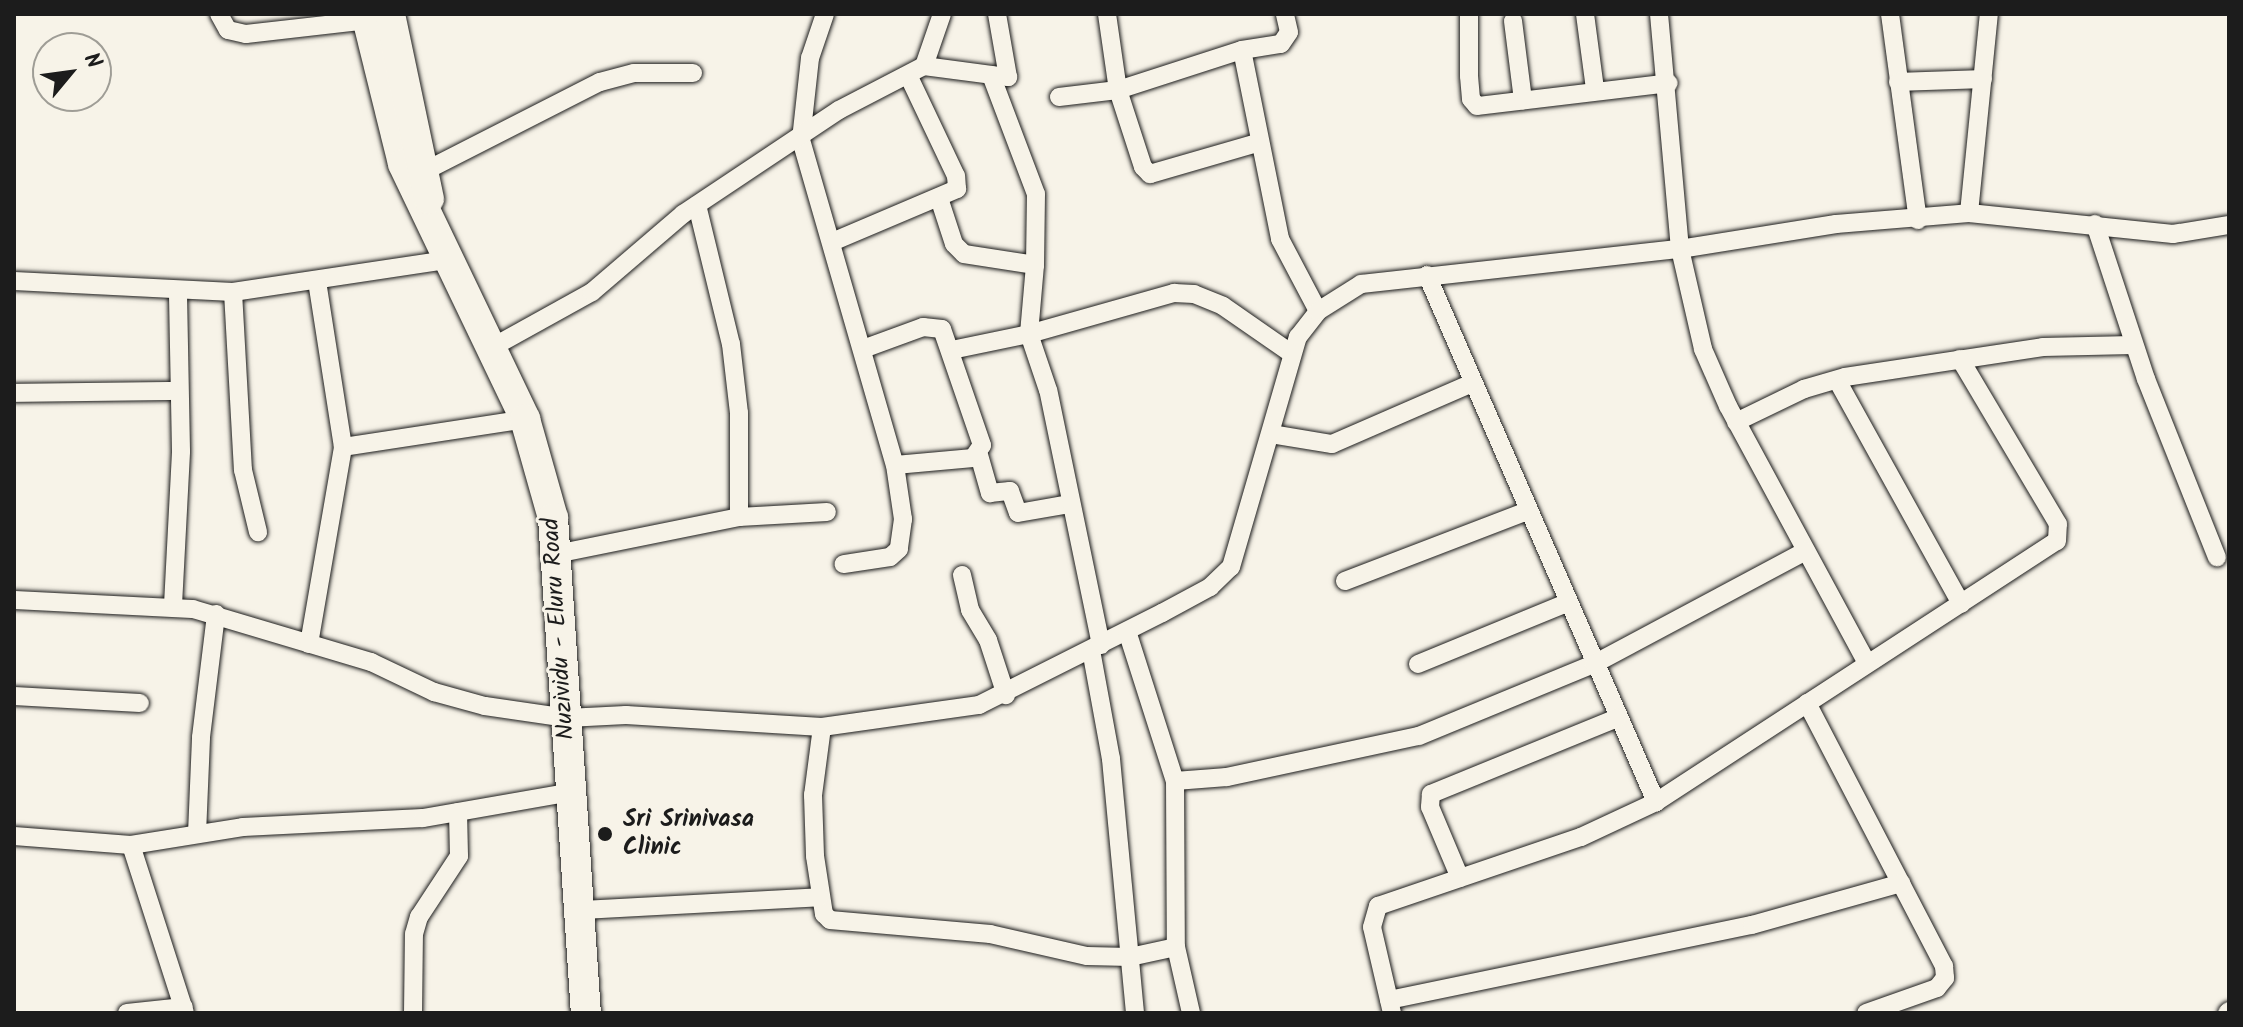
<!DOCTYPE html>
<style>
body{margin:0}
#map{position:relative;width:2243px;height:1027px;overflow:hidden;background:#f7f3e8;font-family:Kalam,sans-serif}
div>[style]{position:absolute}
.roads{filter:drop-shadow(0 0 2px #1c1c1c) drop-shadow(0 0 2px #1c1c1c)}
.minor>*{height:18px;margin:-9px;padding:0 9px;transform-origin:9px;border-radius:9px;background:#f7f3e8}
.primary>*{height:30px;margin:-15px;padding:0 15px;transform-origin:15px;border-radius:15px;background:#f7f3e8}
.dots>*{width:22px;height:22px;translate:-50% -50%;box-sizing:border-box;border:4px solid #f7f3e8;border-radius:50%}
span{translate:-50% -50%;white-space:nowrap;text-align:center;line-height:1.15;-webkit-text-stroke:6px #f7f3e8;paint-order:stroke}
.street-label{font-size:24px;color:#1c1c1c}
.poi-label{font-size:24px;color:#1c1c1c;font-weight:700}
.left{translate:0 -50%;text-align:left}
.frame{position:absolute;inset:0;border:16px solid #1c1c1c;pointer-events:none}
.north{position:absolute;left:32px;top:32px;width:80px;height:80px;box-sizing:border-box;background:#f7f3e8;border:2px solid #9f9d96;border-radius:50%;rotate:61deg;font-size:22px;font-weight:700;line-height:32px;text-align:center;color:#1c1c1c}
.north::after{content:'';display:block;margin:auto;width:28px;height:36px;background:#1c1c1c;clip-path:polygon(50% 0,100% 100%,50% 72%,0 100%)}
</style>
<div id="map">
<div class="roads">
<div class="minor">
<i style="left:219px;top:14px;width:18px;rotate:61deg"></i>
<i style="left:228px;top:30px;width:18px;rotate:13deg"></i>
<i style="left:246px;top:34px;width:123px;rotate:-6.5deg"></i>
<i style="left:825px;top:14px;width:46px;rotate:108.8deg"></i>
<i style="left:810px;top:58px;width:82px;rotate:96.3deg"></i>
<i style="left:801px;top:140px;width:338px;rotate:73.9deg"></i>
<i style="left:895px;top:465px;width:55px;rotate:81.6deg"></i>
<i style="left:903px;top:519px;width:30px;rotate:98deg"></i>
<i style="left:899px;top:549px;width:12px;rotate:138deg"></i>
<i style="left:890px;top:557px;width:47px;rotate:171.3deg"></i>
<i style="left:1107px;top:14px;width:77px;rotate:81.8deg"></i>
<i style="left:1118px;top:90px;width:81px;rotate:72deg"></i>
<i style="left:1143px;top:167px;width:10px;rotate:45deg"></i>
<i style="left:1150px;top:174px;width:111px;rotate:-16.2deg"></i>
<i style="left:1469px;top:14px;width:62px;rotate:90deg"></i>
<i style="left:1469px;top:76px;width:23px;rotate:85deg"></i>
<i style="left:1471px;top:99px;width:9px;rotate:49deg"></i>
<i style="left:1477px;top:106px;width:193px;rotate:-6.8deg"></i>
<i style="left:1585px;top:14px;width:76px;rotate:82.4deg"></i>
<i style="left:1659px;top:14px;width:236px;rotate:84.9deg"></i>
<i style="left:1680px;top:249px;width:103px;rotate:77deg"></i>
<i style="left:1703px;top:349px;width:62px;rotate:66.3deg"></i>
<i style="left:1728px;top:406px;width:292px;rotate:61.6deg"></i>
<i style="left:1890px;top:14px;width:208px;rotate:82.3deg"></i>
<i style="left:1513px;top:21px;width:80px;rotate:82.8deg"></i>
<i style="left:1242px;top:50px;width:193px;rotate:78.6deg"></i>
<i style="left:1280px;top:239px;width:81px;rotate:62.2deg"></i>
<i style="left:924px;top:66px;width:85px;rotate:7.5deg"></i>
<i style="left:1008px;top:77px;width:64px;rotate:-99.9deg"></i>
<i style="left:991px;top:75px;width:127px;rotate:69.3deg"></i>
<i style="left:1036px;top:194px;width:71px;rotate:90.8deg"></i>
<i style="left:1898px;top:82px;width:85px;rotate:-2deg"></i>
<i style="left:1059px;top:97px;width:59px;rotate:-6.8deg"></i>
<i style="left:1118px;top:90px;width:130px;rotate:-17.9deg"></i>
<i style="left:1242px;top:50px;width:39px;rotate:-9deg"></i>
<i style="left:1281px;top:44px;width:14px;rotate:-56deg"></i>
<i style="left:1289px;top:32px;width:18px;rotate:-103deg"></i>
<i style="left:425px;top:171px;width:196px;rotate:-27deg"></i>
<i style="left:600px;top:82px;width:35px;rotate:-15deg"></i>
<i style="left:634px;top:73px;width:59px"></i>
<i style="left:939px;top:198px;width:48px;rotate:71.9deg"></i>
<i style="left:954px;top:244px;width:14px;rotate:45deg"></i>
<i style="left:964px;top:254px;width:72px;rotate:8.8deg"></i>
<i style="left:1035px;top:265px;width:69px;rotate:95deg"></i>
<i style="left:1029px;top:334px;width:79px;rotate:168.3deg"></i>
<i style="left:697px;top:205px;width:143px;rotate:76.3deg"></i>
<i style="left:731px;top:344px;width:69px;rotate:83.4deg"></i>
<i style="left:739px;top:413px;width:104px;rotate:90deg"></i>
<i style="left:1969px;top:213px;width:200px;rotate:-84.3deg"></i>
<i style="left:2095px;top:224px;width:163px;rotate:71.8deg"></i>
<i style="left:2146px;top:379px;width:192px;rotate:68.3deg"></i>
<i style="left:832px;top:242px;width:136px;rotate:-23deg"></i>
<i style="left:957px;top:189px;width:13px;rotate:-94deg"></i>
<i style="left:956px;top:176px;width:110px;rotate:-115.4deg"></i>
<i style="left:1427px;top:275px;width:575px;rotate:66.51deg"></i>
<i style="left:14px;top:281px;width:219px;rotate:2.9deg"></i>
<i style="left:233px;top:292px;width:215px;rotate:-8.5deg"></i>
<i style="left:233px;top:292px;width:178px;rotate:86.8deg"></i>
<i style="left:243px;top:470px;width:64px;rotate:76.4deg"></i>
<i style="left:491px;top:348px;width:115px;rotate:-29deg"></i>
<i style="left:592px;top:292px;width:120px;rotate:-40.6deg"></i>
<i style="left:683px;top:214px;width:187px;rotate:-33.7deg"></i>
<i style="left:839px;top:110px;width:96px;rotate:-27.4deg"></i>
<i style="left:924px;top:66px;width:55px;rotate:-70.9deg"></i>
<i style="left:863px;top:349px;width:64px;rotate:-20.1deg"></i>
<i style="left:923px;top:327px;width:19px;rotate:6deg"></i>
<i style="left:942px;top:329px;width:123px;rotate:71deg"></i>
<i style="left:982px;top:445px;width:16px;rotate:125deg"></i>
<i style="left:973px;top:458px;width:78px;rotate:174.9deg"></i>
<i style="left:1837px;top:380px;width:256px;rotate:61deg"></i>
<i style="left:14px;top:393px;width:165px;rotate:-0.7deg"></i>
<i style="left:1736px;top:422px;width:76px;rotate:-25.9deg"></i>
<i style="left:1804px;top:389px;width:43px;rotate:-16.3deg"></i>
<i style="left:1845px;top:377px;width:200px;rotate:-8.6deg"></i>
<i style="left:2043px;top:347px;width:90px;rotate:-1.3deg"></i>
<i style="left:1271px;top:434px;width:62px;rotate:9.3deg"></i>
<i style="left:1332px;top:444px;width:153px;rotate:-23.5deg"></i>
<i style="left:343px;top:447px;width:184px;rotate:-8.7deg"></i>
<i style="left:979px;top:455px;width:40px;rotate:74deg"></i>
<i style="left:990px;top:493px;width:20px;rotate:-6deg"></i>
<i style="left:1010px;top:491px;width:23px;rotate:70deg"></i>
<i style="left:1018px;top:513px;width:53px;rotate:-9.8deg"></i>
<i style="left:556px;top:554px;width:187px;rotate:-11.4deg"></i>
<i style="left:739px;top:517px;width:88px;rotate:-3.3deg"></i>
<i style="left:962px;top:575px;width:36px;rotate:77deg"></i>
<i style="left:970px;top:610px;width:35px;rotate:59deg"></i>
<i style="left:988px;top:640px;width:58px;rotate:71.9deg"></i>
<i style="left:1345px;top:581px;width:195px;rotate:-21deg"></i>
<i style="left:14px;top:600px;width:179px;rotate:2.9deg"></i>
<i style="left:193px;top:609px;width:186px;rotate:16.6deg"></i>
<i style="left:371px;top:662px;width:70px;rotate:25.5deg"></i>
<i style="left:434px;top:692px;width:53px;rotate:15.4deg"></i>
<i style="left:485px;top:706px;width:83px;rotate:8.3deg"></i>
<i style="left:567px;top:718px;width:59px;rotate:-2.9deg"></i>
<i style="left:626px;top:715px;width:196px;rotate:3.5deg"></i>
<i style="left:822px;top:727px;width:159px;rotate:-8deg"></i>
<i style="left:979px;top:705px;width:205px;rotate:-26.7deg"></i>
<i style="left:1162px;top:613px;width:55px;rotate:-28.4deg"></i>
<i style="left:1210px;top:587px;width:29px;rotate:-44deg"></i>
<i style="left:1231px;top:567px;width:240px;rotate:-73.8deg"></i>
<i style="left:1298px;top:337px;width:33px;rotate:-52deg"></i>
<i style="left:1318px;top:311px;width:51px;rotate:-32.1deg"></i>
<i style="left:1361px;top:284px;width:321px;rotate:-6.3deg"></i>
<i style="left:1680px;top:249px;width:158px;rotate:-9.1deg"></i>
<i style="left:1836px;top:224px;width:133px;rotate:-4.7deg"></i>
<i style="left:1969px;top:213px;width:205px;rotate:5.9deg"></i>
<i style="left:2173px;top:234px;width:57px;rotate:-9.1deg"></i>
<i style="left:173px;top:605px;width:154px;rotate:-87deg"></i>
<i style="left:181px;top:451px;width:158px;rotate:-91.1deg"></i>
<i style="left:1127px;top:631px;width:157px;rotate:72.3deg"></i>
<i style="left:1175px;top:781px;width:166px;rotate:89.7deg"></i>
<i style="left:1176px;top:947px;width:68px;rotate:77.2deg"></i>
<i style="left:309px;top:644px;width:200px;rotate:-80.2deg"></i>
<i style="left:343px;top:447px;width:168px;rotate:-98.9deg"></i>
<i style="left:1101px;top:645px;width:260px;rotate:-101.7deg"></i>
<i style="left:1048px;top:390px;width:59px;rotate:-108.7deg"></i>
<i style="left:1029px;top:334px;width:151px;rotate:-15.8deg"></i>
<i style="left:1174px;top:293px;width:20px;rotate:3deg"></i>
<i style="left:1194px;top:294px;width:31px;rotate:22deg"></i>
<i style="left:1223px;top:306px;width:84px;rotate:34.8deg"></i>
<i style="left:1091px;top:650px;width:111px;rotate:79.6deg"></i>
<i style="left:1111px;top:759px;width:255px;rotate:84.6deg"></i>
<i style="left:1418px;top:664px;width:161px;rotate:-22.3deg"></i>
<i style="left:14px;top:696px;width:126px;rotate:3.2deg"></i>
<i style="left:1807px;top:703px;width:297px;rotate:62.5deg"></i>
<i style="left:1944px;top:966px;width:12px;rotate:85deg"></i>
<i style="left:1945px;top:978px;width:13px;rotate:129deg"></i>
<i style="left:1937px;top:988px;width:75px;rotate:160.6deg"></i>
<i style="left:822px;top:727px;width:69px;rotate:97.5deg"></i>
<i style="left:813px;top:795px;width:61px;rotate:88.1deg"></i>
<i style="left:815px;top:856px;width:59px;rotate:81.2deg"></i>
<i style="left:824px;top:914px;width:8px;rotate:45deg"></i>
<i style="left:830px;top:920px;width:161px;rotate:5deg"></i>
<i style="left:990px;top:934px;width:99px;rotate:12.8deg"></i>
<i style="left:1087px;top:956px;width:43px;rotate:1.3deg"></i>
<i style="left:1130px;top:957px;width:47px;rotate:-12.3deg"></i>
<i style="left:1175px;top:781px;width:52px;rotate:-4.4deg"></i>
<i style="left:1227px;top:777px;width:196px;rotate:-12.1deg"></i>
<i style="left:1419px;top:736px;width:189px;rotate:-22.4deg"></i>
<i style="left:1594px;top:664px;width:240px;rotate:-28.1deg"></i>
<i style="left:197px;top:834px;width:97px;rotate:-87.6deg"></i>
<i style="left:201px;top:737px;width:124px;rotate:-83deg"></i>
<i style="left:14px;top:836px;width:117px;rotate:4.4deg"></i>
<i style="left:131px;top:845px;width:113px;rotate:-9.1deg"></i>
<i style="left:243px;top:827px;width:180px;rotate:-2.9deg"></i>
<i style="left:423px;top:818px;width:151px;rotate:-9.9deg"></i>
<i style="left:131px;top:845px;width:176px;rotate:72.2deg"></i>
<i style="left:1460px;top:878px;width:77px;rotate:-112.9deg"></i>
<i style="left:1430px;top:807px;width:13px;rotate:-86deg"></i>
<i style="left:1431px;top:794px;width:201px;rotate:-22.2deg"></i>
<i style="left:582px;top:910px;width:238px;rotate:-3.1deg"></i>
<i style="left:1389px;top:1000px;width:371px;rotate:-11.7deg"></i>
<i style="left:1752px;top:925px;width:155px;rotate:-15.7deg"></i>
<i style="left:127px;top:1013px;width:57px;rotate:-6deg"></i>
<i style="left:413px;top:1013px;width:79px;rotate:-89.3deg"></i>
<i style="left:414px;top:934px;width:18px;rotate:-74deg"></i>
<i style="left:419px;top:917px;width:73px;rotate:-56.7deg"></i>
<i style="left:459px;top:856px;width:44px;rotate:-91.3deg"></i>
<i style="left:1392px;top:1013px;width:88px;rotate:-103.1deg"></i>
<i style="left:1372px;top:927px;width:22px;rotate:-74deg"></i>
<i style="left:1378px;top:906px;width:214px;rotate:-18.8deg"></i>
<i style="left:1581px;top:837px;width:83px;rotate:-25deg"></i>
<i style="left:1656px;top:802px;width:478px;rotate:-33.1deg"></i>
<i style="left:2057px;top:541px;width:17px;rotate:-87deg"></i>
<i style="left:2058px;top:524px;width:192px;rotate:-120.7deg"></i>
<i style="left:2227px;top:1013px;width:3px;rotate:-45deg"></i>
</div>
<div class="primary">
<i style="left:366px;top:14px;width:154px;rotate:76.1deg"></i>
<i style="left:403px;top:164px;width:283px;rotate:64.4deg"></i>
<i style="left:525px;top:419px;width:103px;rotate:74.2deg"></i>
<i style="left:553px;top:518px;width:496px;rotate:86.2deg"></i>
<i style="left:390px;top:14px;width:189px;rotate:78.1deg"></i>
</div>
</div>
<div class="dots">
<i style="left:605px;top:834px;background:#1c1c1c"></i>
</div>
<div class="street-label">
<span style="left:559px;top:629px;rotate:-94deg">Nuzividu - Eluru Road</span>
</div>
<div class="poi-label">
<span class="left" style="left:623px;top:834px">Sri Srinivasa<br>Clinic</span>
</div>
<div class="frame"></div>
<div class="north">N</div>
</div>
